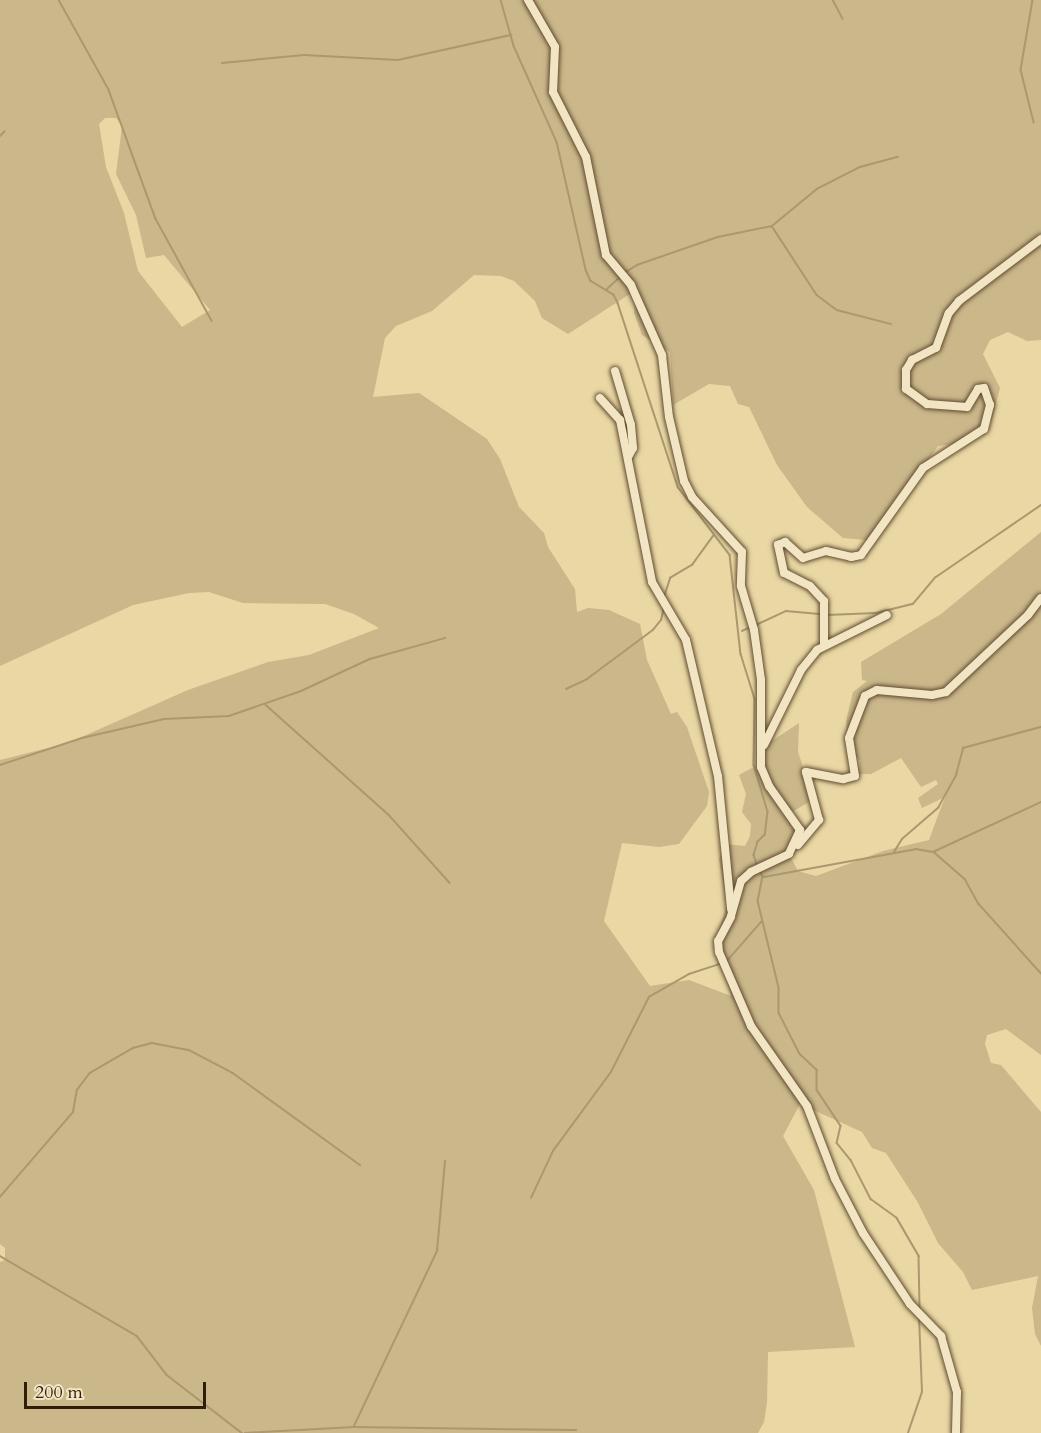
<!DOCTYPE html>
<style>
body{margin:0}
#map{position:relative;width:1041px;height:1433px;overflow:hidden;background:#e9d7a4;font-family:Cardo,serif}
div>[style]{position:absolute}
.green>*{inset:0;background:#cab78a}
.stream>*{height:1.5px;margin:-0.75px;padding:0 0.75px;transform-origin:0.75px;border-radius:0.75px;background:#ab986f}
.roads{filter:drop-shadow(0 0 2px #604c30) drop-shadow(0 0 2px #604c30)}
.minor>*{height:8px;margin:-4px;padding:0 4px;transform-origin:4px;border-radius:4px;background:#f1e5c4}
span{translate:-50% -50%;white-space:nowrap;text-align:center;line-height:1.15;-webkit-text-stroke:6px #f1e5c4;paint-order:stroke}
.scale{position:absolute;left:24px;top:1382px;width:182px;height:27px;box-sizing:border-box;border:3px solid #321d09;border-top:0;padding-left:8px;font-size:18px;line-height:21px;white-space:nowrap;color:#321d09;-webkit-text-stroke:4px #f1e5c4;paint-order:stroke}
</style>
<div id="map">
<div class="green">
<i style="clip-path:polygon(evenodd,0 0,1041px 0,1041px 340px,1027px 341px,1008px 332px,990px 340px,983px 354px,1000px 388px,992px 419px,986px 429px,955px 444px,938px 446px,869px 545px,865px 540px,843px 538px,807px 507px,777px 465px,749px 407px,738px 404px,730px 386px,709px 384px,673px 405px,670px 352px,642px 335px,634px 313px,636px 290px,568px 334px,542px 318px,535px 301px,514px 281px,501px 276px,474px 275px,432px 311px,396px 326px,385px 338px,373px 397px,419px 393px,487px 439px,500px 459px,519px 507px,544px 533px,548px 547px,575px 589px,577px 612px,588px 608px,609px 610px,640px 624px,647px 660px,671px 714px,677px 712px,687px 727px,709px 792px,707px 806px,679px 844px,659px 847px,622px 843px,604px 921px,650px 986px,689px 980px,731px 996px,716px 939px,727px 905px,719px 859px,724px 844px,745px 846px,750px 836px,751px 824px,742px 812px,746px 794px,739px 775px,763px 762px,767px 744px,799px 723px,798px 752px,814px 799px,792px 812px,798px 827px,791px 858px,798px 871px,816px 876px,883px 851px,929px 840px,945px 797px,922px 808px,918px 798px,938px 784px,936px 780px,921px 787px,901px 758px,871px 774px,859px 774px,860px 761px,848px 745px,846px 721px,853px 692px,867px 681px,862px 680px,861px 662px,941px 614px,1041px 532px,1041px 1055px,1006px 1029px,987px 1035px,985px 1044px,991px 1063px,1001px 1065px,1041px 1112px,1041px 1346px,1035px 1334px,1032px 1308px,1038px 1276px,972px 1290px,963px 1272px,938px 1243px,917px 1201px,886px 1153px,872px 1148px,862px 1132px,809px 1108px,804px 1096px,783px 1136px,814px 1190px,855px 1347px,768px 1352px,767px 1403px,764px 1422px,758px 1433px,0 1433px,0 1262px,5px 1260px,5px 1248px,0 1244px,0 760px,68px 743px,188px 690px,268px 662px,309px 655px,379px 628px,354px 614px,325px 604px,243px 603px,209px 592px,189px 593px,133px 605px,0 666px,0 0,105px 118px,116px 118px,122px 126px,116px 174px,136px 215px,146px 258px,164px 255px,210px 310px,182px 327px,138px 271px,124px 213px,106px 167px,99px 124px,105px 118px)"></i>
</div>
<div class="stream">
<i style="left:59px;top:0;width:103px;rotate:60.9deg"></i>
<i style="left:109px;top:90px;width:137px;rotate:70deg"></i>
<i style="left:156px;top:219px;width:116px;rotate:61.2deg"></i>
<i style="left:501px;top:0;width:48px;rotate:74.2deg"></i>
<i style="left:514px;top:46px;width:105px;rotate:65.9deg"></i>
<i style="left:557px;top:142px;width:131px;rotate:77.2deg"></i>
<i style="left:586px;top:270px;width:12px;rotate:66deg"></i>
<i style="left:591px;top:281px;width:27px;rotate:31deg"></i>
<i style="left:614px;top:295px;width:9px;rotate:63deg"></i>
<i style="left:618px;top:303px;width:194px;rotate:71.9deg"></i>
<i style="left:678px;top:487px;width:86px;rotate:52.6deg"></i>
<i style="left:730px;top:555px;width:100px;rotate:83.7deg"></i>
<i style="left:741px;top:654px;width:47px;rotate:72.7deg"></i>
<i style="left:755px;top:699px;width:66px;rotate:90.9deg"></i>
<i style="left:754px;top:765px;width:49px;rotate:73.4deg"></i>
<i style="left:768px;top:812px;width:23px;rotate:97deg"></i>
<i style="left:765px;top:835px;width:10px;rotate:135deg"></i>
<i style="left:758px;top:842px;width:14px;rotate:107deg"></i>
<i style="left:754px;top:855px;width:9px;rotate:72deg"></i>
<i style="left:833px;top:0;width:21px;rotate:62deg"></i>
<i style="left:1033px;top:0;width:71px;rotate:99.7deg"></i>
<i style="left:1021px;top:70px;width:54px;rotate:76deg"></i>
<i style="left:222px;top:63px;width:82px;rotate:-5.6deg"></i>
<i style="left:304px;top:55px;width:94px;rotate:3deg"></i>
<i style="left:398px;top:60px;width:116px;rotate:-12.5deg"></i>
<i style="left:0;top:136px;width:6px;rotate:-45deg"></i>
<i style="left:772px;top:226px;width:82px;rotate:56.9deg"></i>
<i style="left:817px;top:295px;width:25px;rotate:37deg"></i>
<i style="left:837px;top:310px;width:56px;rotate:14.5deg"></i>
<i style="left:626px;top:272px;width:13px;rotate:-32deg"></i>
<i style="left:637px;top:265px;width:86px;rotate:-19.1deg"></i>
<i style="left:718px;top:237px;width:55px;rotate:-11.5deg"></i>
<i style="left:772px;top:226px;width:58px;rotate:-39.4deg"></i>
<i style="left:817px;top:189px;width:48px;rotate:-27.1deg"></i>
<i style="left:860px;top:167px;width:39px;rotate:-15deg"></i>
<i style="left:606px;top:290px;width:19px;rotate:-43deg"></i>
<i style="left:664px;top:597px;width:20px;rotate:-72deg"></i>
<i style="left:670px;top:578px;width:26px;rotate:-31deg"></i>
<i style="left:692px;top:565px;width:36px;rotate:-54deg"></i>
<i style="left:827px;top:615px;width:49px;rotate:-2.3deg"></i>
<i style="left:876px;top:613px;width:38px;rotate:-14deg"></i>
<i style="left:913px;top:604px;width:35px;rotate:-50deg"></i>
<i style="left:936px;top:577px;width:127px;rotate:-34.4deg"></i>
<i style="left:756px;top:625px;width:33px;rotate:-25deg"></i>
<i style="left:786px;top:611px;width:36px;rotate:5deg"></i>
<i style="left:742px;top:631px;width:10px;rotate:-24deg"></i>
<i style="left:566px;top:689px;width:23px;rotate:-25deg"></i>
<i style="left:587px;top:679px;width:82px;rotate:-36.6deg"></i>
<i style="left:653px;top:630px;width:13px;rotate:-51deg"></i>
<i style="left:661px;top:620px;width:12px;rotate:-76deg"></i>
<i style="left:265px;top:704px;width:166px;rotate:41.8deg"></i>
<i style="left:389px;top:815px;width:91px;rotate:48.1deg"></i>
<i style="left:0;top:765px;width:86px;rotate:-18.2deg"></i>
<i style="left:82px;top:738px;width:84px;rotate:-13deg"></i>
<i style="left:164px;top:719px;width:65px;rotate:-2.6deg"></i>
<i style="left:229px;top:716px;width:76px;rotate:-19.1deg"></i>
<i style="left:301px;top:691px;width:76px;rotate:-24.9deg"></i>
<i style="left:370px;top:659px;width:78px;rotate:-15.6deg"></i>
<i style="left:894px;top:852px;width:15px;rotate:-58deg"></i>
<i style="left:902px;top:839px;width:48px;rotate:-40.7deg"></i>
<i style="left:938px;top:808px;width:38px;rotate:-61deg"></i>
<i style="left:956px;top:775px;width:28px;rotate:-75deg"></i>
<i style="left:963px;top:748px;width:81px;rotate:-15.1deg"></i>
<i style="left:934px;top:852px;width:41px;rotate:41.1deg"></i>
<i style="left:965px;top:879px;width:29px;rotate:61deg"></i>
<i style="left:979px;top:904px;width:93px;rotate:48.1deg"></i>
<i style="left:760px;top:872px;width:5px;rotate:53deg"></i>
<i style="left:763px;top:876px;width:25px;rotate:101deg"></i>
<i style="left:758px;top:901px;width:89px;rotate:76.4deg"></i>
<i style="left:779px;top:988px;width:25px;rotate:90deg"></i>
<i style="left:779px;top:1013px;width:46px;rotate:62.9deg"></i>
<i style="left:800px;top:1054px;width:23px;rotate:43deg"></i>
<i style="left:817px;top:1070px;width:20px;rotate:90deg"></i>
<i style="left:817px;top:1090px;width:43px;rotate:56.3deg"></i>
<i style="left:841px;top:1126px;width:17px;rotate:103deg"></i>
<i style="left:837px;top:1143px;width:22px;rotate:51deg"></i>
<i style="left:851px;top:1160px;width:44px;rotate:62.9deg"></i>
<i style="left:871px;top:1199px;width:32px;rotate:36deg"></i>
<i style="left:897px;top:1218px;width:44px;rotate:59.9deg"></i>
<i style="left:919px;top:1256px;width:53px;rotate:88.9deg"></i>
<i style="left:764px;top:877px;width:155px;rotate:-10.4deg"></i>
<i style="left:916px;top:849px;width:17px;rotate:10deg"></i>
<i style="left:933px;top:852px;width:119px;rotate:-24.8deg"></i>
<i style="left:727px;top:961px;width:52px;rotate:-48.9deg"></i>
<i style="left:0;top:1197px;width:112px;rotate:-49.3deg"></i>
<i style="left:73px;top:1112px;width:22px;rotate:-80deg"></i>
<i style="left:77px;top:1090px;width:21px;rotate:-53deg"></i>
<i style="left:90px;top:1073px;width:50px;rotate:-30.2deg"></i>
<i style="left:133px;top:1048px;width:20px;rotate:-15deg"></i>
<i style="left:152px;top:1043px;width:38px;rotate:11deg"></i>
<i style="left:189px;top:1050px;width:50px;rotate:27.6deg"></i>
<i style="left:233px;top:1073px;width:157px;rotate:35.9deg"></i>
<i style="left:531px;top:1198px;width:52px;rotate:-64.9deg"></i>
<i style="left:553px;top:1151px;width:98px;rotate:-53.7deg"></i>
<i style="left:611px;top:1072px;width:84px;rotate:-63.1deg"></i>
<i style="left:649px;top:997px;width:46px;rotate:-29.9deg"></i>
<i style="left:689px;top:974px;width:33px;rotate:-18deg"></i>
<i style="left:0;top:1256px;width:159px;rotate:30.3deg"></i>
<i style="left:137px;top:1336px;width:49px;rotate:52.4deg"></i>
<i style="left:167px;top:1375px;width:95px;rotate:37.7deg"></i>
<i style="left:354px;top:1426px;width:194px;rotate:-64.6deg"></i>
<i style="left:437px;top:1251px;width:90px;rotate:-84.9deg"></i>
<i style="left:245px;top:1433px;width:109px;rotate:-3.2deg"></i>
<i style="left:354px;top:1427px;width:222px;rotate:0.8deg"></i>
<i style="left:908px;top:1433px;width:43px;rotate:-71.1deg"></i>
<i style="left:922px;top:1392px;width:75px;rotate:-92.3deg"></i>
</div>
<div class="roads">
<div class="minor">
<i style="left:528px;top:0;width:54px;rotate:60.1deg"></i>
<i style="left:555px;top:47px;width:45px;rotate:92.5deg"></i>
<i style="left:553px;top:92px;width:73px;rotate:63.1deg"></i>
<i style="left:586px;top:157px;width:100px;rotate:78.5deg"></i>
<i style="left:606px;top:255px;width:39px;rotate:50deg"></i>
<i style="left:631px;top:285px;width:77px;rotate:66.1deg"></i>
<i style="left:662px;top:355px;width:62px;rotate:83.6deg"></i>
<i style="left:669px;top:417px;width:66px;rotate:76.8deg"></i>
<i style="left:684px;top:481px;width:18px;rotate:63deg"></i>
<i style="left:692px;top:497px;width:74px;rotate:47.7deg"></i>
<i style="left:742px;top:552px;width:34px;rotate:92deg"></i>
<i style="left:741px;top:586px;width:46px;rotate:73.5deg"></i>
<i style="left:754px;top:630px;width:50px;rotate:82deg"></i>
<i style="left:761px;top:680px;width:87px;rotate:90deg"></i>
<i style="left:761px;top:767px;width:21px;rotate:67deg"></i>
<i style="left:769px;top:786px;width:54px;rotate:54.8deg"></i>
<i style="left:800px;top:830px;width:26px;rotate:115deg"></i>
<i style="left:789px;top:854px;width:42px;rotate:154.7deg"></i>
<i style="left:751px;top:872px;width:13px;rotate:138deg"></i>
<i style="left:741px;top:881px;width:37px;rotate:106deg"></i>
<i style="left:731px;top:917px;width:27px;rotate:118deg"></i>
<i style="left:718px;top:941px;width:11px;rotate:85deg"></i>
<i style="left:719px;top:952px;width:81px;rotate:66.6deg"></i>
<i style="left:751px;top:1026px;width:98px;rotate:55deg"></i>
<i style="left:807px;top:1106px;width:78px;rotate:69deg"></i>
<i style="left:835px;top:1179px;width:61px;rotate:62.6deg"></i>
<i style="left:863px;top:1233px;width:85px;rotate:56.5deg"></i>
<i style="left:910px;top:1304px;width:45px;rotate:45.9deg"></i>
<i style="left:941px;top:1336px;width:58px;rotate:74.1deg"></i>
<i style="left:957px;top:1392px;width:41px;rotate:91.4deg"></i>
<i style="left:615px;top:371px;width:56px;rotate:73.5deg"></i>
<i style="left:631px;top:425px;width:23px;rotate:85deg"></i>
<i style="left:633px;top:448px;width:10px;rotate:119deg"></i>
<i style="left:600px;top:398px;width:30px;rotate:48deg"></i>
<i style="left:620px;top:420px;width:165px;rotate:78.8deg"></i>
<i style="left:652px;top:582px;width:67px;rotate:59.6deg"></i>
<i style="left:686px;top:640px;width:140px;rotate:76.8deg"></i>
<i style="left:718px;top:776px;width:134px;rotate:84.4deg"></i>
<i style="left:824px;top:644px;width:43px;rotate:-90deg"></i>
<i style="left:824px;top:601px;width:21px;rotate:-133deg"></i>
<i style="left:810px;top:586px;width:29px;rotate:-153deg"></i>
<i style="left:784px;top:573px;width:29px;rotate:-102deg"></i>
<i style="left:778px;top:545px;width:8px;rotate:-23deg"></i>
<i style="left:785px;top:542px;width:24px;rotate:42deg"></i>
<i style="left:803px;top:558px;width:24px;rotate:-17deg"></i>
<i style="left:826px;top:551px;width:26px;rotate:13deg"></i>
<i style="left:851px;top:557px;width:10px;rotate:-11deg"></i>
<i style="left:861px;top:555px;width:107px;rotate:-54.5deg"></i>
<i style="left:923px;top:468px;width:72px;rotate:-32.6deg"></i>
<i style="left:984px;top:429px;width:25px;rotate:-76deg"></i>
<i style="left:990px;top:405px;width:18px;rotate:-109deg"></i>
<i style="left:984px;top:388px;width:6px;rotate:171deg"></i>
<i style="left:978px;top:389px;width:21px;rotate:121deg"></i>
<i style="left:967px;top:407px;width:40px;rotate:-175.7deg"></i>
<i style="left:927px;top:404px;width:26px;rotate:-144deg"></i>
<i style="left:906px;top:389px;width:19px;rotate:-90deg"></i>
<i style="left:906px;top:370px;width:12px;rotate:-59deg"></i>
<i style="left:912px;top:360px;width:27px;rotate:-27deg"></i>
<i style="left:936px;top:348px;width:37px;rotate:-70deg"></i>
<i style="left:949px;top:313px;width:16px;rotate:-50deg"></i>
<i style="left:959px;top:301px;width:103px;rotate:-37.1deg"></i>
<i style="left:764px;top:745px;width:84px;rotate:-63.7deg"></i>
<i style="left:801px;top:670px;width:26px;rotate:-51deg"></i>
<i style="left:817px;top:650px;width:78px;rotate:-26.6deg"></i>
<i style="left:798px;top:845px;width:33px;rotate:-50deg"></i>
<i style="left:819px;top:820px;width:50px;rotate:-105.2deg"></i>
<i style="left:806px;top:772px;width:38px;rotate:11deg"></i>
<i style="left:843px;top:779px;width:12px;rotate:-14deg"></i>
<i style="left:855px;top:776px;width:38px;rotate:-99deg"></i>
<i style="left:849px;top:738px;width:45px;rotate:-69.1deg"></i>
<i style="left:865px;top:696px;width:13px;rotate:-27deg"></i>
<i style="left:877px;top:690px;width:55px;rotate:5.2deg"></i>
<i style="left:932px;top:695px;width:14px;rotate:-12deg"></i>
<i style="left:946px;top:692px;width:112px;rotate:-43.2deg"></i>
<i style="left:1028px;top:615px;width:21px;rotate:-53deg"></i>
</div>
</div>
<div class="scale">200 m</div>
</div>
